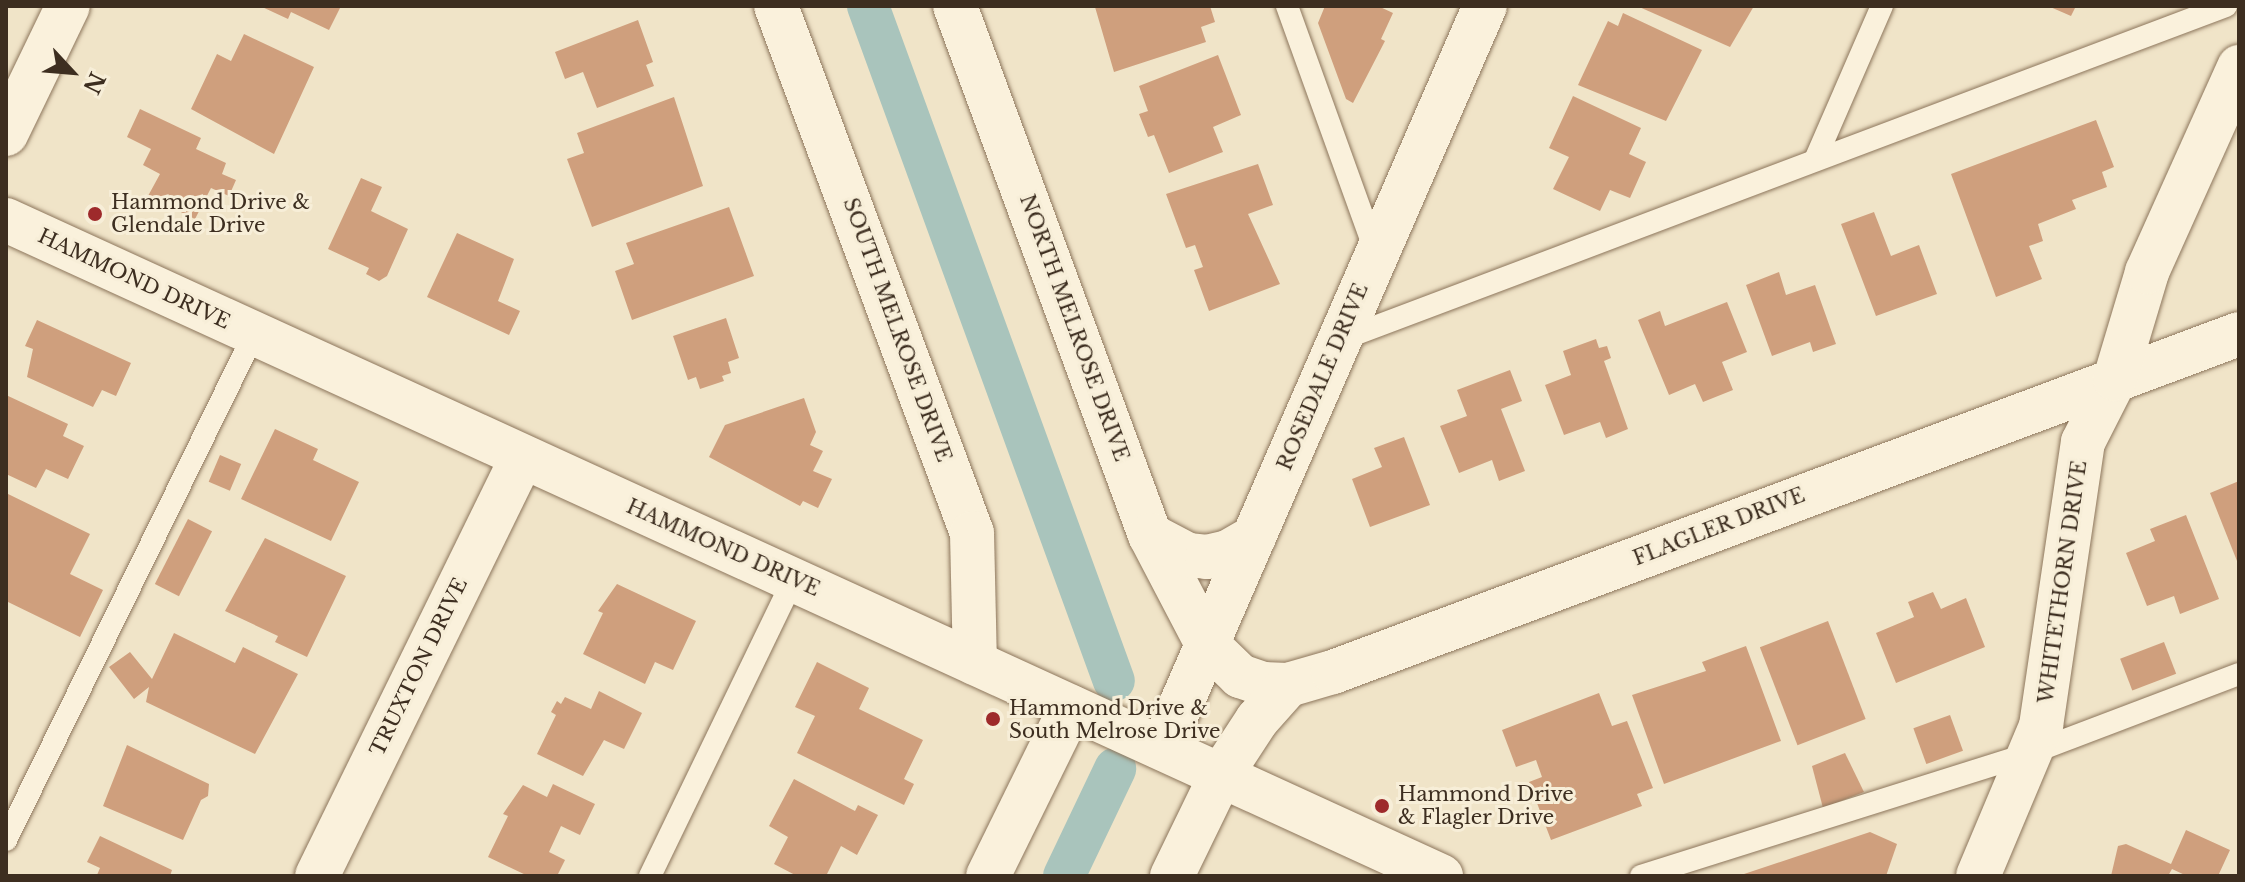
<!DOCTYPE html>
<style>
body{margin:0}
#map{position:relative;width:2245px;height:882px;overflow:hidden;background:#f0e4c8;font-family:"Libre Baskerville",serif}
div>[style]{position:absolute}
.canal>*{height:42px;margin:-21px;padding:0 21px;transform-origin:21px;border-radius:21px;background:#a9c4bc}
.building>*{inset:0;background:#cf9f7d;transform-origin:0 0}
.roads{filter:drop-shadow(0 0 2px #8d765c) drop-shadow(0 0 2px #8d765c)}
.lane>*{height:22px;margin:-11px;padding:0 11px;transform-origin:11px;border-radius:11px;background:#faf1dc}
.street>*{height:44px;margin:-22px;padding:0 22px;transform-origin:22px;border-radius:22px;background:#faf1dc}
.secondary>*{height:44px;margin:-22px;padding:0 22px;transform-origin:22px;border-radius:22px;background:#faf1dc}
.dots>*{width:22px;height:22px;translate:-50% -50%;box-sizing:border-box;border:4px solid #f7eed8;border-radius:50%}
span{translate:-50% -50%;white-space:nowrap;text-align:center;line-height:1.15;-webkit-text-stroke:6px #f7eed8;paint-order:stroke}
.poi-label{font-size:20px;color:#3d2e20}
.left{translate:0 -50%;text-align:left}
.street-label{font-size:20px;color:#3d2e20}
.frame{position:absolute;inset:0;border:8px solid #3d2e20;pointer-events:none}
.north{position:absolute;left:32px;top:32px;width:80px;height:80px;-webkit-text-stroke:6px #f7eed8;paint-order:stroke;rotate:116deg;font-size:22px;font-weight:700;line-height:32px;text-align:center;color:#3d2e20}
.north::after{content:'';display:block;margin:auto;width:28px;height:36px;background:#3d2e20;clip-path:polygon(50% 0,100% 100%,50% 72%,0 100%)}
</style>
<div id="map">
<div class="canal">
<i style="left:868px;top:6px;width:718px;rotate:69.98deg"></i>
<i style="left:1064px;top:876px;width:119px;rotate:-64.5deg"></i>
</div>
<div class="building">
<i style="clip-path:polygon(260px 6px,341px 6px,329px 30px,291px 12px,288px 19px)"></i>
<i style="clip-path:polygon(1210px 6px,1215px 22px,1201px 27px,1206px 42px,1114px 72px,1095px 7px)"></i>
<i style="clip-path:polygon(1325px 6px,1378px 6px,1393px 13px,1381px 39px,1385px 41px,1353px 103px,1346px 99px,1318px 23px)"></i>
<i style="clip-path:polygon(1637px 6px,1754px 6px,1730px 47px)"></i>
<i style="clip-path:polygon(2048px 6px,2076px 6px,2071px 16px)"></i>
<i style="clip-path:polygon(1623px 13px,1702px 50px,1666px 121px,1578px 85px,1608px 21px,1618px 26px)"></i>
<i style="clip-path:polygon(638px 20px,653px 62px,646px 65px,654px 86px,597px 108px,583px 72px,565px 79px,555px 52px)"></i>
<i style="clip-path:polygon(244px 34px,314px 67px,274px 154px,191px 109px,217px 54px,231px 61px)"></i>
<i style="clip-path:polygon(1218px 55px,1241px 115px,1213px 127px,1223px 152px,1169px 173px,1154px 135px,1148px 137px,1139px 114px,1148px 111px,1139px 86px)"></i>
<i style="clip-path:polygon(1573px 96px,1641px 128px,1629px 154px,1646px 162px,1630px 198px,1610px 190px,1600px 211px,1553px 189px,1569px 157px,1549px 148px)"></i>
<i style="clip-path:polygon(674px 97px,703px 186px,592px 227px,567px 159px,584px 153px,577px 133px)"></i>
<i style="clip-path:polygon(140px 109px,201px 138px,196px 149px,226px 163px,222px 174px,236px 180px,229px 196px,211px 188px,195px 219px,148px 196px,160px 174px,143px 165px,151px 149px,127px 137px)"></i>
<i style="clip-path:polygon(2096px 120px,2114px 167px,2102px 172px,2107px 187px,2072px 200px,2076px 209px,2038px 224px,2043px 241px,2029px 246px,2042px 279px,1996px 297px,1951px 174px)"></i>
<i style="clip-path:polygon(1258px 164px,1273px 205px,1248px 214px,1280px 284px,1209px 311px,1194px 270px,1203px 267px,1195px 245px,1186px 248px,1166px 194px)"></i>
<i style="clip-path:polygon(361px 178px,382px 187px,371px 211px,408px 229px,387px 276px,379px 281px,366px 274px,369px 268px,328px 249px)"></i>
<i style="clip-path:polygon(729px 207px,754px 276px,632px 320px,615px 271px,634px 264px,626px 243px)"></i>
<i style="clip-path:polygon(1874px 212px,1891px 256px,1919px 245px,1937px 294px,1876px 316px,1841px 224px)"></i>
<i style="clip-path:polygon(457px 233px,514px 259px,498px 301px,520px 311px,509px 335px,427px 297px)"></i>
<i style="clip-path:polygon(1779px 272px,1786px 295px,1815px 285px,1836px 344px,1813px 352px,1810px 342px,1772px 356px,1746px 285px)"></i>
<i style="clip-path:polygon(1727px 302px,1747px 352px,1722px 362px,1733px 390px,1703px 402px,1695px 384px,1669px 395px,1638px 320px,1660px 311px,1665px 326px)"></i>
<i style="clip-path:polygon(726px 318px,739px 358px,728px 362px,731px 373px,722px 376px,724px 381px,700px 389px,696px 377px,688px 380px,673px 336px)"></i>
<i style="clip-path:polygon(37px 320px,131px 363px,116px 396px,102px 390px,93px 407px,27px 377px,33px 349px,25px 346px)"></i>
<i style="clip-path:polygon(1596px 339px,1599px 348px,1607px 346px,1611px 358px,1604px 361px,1628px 429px,1606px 438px,1600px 422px,1564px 435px,1545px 385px,1571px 375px,1563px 351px)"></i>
<i style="clip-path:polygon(1510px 370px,1522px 401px,1501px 409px,1525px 471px,1499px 481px,1492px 460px,1459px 473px,1440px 426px,1467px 416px,1457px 390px)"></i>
<i style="clip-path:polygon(6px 395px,68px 424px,63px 436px,84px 446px,68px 479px,46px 469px,36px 488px,6px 474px)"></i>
<i style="clip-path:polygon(804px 398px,816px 432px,810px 445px,823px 451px,813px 471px,832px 479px,818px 508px,803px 501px,800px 506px,709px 457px,725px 425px)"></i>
<i style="clip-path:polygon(275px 429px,318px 449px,313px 460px,359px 482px,331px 541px,241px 499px)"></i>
<i style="clip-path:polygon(1404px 437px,1430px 505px,1370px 527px,1352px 479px,1382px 467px,1374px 448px)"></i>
<i style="left:220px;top:455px;width:23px;height:29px;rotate:23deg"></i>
<i style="clip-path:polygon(2239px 481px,2239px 566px,2210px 493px)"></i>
<i style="clip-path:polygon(6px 493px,90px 534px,70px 574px,103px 590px,80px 637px,6px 601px)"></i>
<i style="clip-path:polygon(2186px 515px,2219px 599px,2180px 614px,2174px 596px,2147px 606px,2126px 553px,2155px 541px,2150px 529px)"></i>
<i style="left:188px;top:519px;width:27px;height:73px;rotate:27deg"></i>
<i style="clip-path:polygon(265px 538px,346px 576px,307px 657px,275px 642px,278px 636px,225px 611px)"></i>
<i style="clip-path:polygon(617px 584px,696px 621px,673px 670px,655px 662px,645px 684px,583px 654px,603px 613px,598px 611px)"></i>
<i style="clip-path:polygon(1933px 592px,1941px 609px,1966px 598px,1985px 647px,1896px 683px,1876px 633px,1914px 617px,1908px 602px)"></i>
<i style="left:1828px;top:621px;width:105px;height:73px;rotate:69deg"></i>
<i style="clip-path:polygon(174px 633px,235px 663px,243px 647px,298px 674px,255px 754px,146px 702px,149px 687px,134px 699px,109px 667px,130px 652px,152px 679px)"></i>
<i style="left:2164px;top:642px;width:34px;height:47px;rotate:69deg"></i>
<i style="clip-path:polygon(1746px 646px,1781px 741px,1664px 784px,1632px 695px,1706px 671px,1702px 662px)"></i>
<i style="clip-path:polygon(817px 662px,869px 688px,859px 709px,923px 740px,904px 779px,914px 784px,904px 805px,797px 753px,815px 716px,795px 707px)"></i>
<i style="clip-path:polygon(599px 691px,642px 713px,624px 749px,604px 740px,583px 776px,537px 754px,556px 715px,551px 712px,557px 701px,561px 704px,565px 697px,591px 709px)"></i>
<i style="clip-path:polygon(1599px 693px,1612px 726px,1627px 721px,1653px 788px,1637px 794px,1642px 806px,1551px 840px,1529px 782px,1542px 777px,1536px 760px,1516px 767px,1502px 730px)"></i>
<i style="left:1950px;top:715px;width:38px;height:39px;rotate:70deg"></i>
<i style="clip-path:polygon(127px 745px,209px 784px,208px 796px,201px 800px,183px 840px,103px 806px)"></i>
<i style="clip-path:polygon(1845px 753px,1864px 792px,1823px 808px,1812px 766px)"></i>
<i style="clip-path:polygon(794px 779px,855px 811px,858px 805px,878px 815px,857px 855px,841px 846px,826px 876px,797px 876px,774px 864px,788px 837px,769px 826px)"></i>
<i style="clip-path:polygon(553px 784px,595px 804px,580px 835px,561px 826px,549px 852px,565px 860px,557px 876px,528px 876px,488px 857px,508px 816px,503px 814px,523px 785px,547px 797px)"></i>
<i style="clip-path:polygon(2186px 830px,2230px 850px,2218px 876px,2187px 876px,2172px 869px,2168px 876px,2111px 876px,2118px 846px,2126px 844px,2171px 864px)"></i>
<i style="clip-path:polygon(1870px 832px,1897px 844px,1886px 876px,1738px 876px)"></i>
<i style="clip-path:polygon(100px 836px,172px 870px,170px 876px,97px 875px,100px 868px,87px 862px)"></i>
</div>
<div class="roads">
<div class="lane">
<i style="left:1287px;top:6px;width:263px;rotate:70.2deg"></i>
<i style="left:1815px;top:160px;width:168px;rotate:-66.5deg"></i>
<i style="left:1340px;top:340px;width:947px;rotate:-20.66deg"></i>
<i style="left:6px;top:840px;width:564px;rotate:-63.89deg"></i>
<i style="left:650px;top:876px;width:329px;rotate:-64.2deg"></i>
<i style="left:1641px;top:876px;width:409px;rotate:-17.5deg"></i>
<i style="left:2031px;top:753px;width:222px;rotate:-20.8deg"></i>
</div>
<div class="street">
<i style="left:776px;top:6px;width:562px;rotate:69.6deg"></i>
<i style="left:972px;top:533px;width:130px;rotate:88.7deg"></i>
<i style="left:955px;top:6px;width:564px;rotate:69.77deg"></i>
<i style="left:1150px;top:535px;width:123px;rotate:62.4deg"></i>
<i style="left:1207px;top:644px;width:46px;rotate:44.1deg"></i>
<i style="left:1240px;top:676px;width:24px;rotate:19deg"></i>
<i style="left:1263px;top:684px;width:25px;rotate:2deg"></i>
<i style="left:1288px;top:685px;width:47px;rotate:-16.1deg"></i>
<i style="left:1333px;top:672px;width:967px;rotate:-20.46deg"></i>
<i style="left:6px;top:134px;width:142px;rotate:-64.2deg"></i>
<i style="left:1150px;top:535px;width:43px;rotate:27.8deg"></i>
<i style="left:1188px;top:555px;width:19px;rotate:6deg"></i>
<i style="left:1207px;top:557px;width:22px;rotate:-13deg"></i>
<i style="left:1228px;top:552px;width:30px;rotate:-30deg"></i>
<i style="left:1162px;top:748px;width:809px;rotate:-66.48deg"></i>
<i style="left:317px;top:876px;width:466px;rotate:-63.9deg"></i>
<i style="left:988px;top:876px;width:188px;rotate:-63.8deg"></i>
<i style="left:1172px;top:876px;width:112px;rotate:-64.1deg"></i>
<i style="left:1221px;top:775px;width:66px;rotate:-56.8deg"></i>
<i style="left:1257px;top:720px;width:47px;rotate:-48.5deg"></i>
<i style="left:1978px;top:876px;width:163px;rotate:-67.2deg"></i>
<i style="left:2041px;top:726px;width:287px;rotate:-81.6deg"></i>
<i style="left:2083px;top:442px;width:71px;rotate:-63.1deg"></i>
<i style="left:2115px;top:379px;width:112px;rotate:-73.3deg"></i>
<i style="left:2147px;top:272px;width:225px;rotate:-65.8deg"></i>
</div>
<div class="secondary">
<i style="left:6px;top:220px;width:1578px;rotate:24.57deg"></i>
</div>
</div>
<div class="dots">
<i style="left:95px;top:214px;background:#9e2a2b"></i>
<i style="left:993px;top:719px;background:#9e2a2b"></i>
<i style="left:1382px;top:806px;background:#9e2a2b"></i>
</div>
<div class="poi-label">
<span class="left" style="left:111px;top:214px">Hammond Drive &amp;<br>Glendale Drive</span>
<span class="left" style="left:1009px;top:720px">Hammond Drive &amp;<br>South Melrose Drive</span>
<span class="left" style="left:1398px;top:806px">Hammond Drive<br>&amp; Flagler Drive</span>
</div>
<div class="street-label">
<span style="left:134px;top:279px;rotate:25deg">HAMMOND DRIVE</span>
<span style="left:1074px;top:328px;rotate:70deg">NORTH MELROSE DRIVE</span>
<span style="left:897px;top:330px;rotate:70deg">SOUTH MELROSE DRIVE</span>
<span style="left:1323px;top:377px;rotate:-67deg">ROSEDALE DRIVE</span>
<span style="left:1719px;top:527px;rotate:-21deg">FLAGLER DRIVE</span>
<span style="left:723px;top:548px;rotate:24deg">HAMMOND DRIVE</span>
<span style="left:2063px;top:582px;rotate:-82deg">WHITETHORN DRIVE</span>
<span style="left:419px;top:667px;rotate:-64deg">TRUXTON DRIVE</span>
</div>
<div class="frame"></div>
<div class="north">N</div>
</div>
